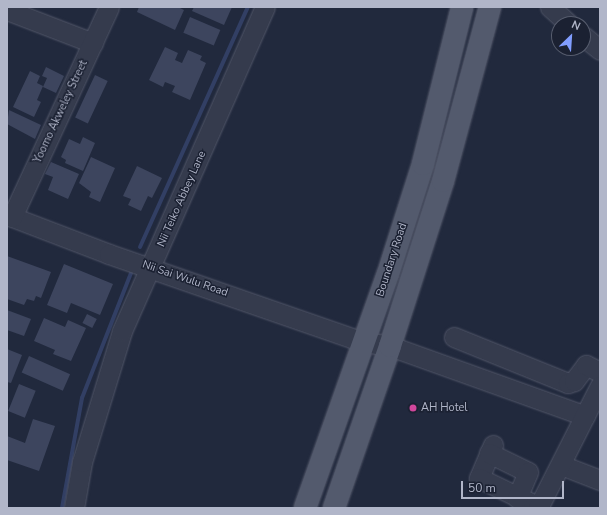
<!DOCTYPE html>
<style>
body{margin:0}
#map{position:relative;width:607px;height:515px;overflow:hidden;background:#21293d;font-family:"Nunito Sans",sans-serif}
div>[style]{position:absolute}
.stream>*{height:4px;margin:-2px;padding:0 2px;transform-origin:2px;border-radius:2px;background:#323f64}
.building>*{inset:0;background:#3d455e;transform-origin:0 0}
.roads{filter:drop-shadow(0 0 1px #515668) drop-shadow(0 0 1px #515668)}
.minor>*{height:19px;margin:-9.5px;padding:0 9.5px;transform-origin:9.5px;border-radius:9.5px;background:#353b4d}
.major>*{height:22px;margin:-11px;padding:0 11px;transform-origin:11px;border-radius:11px;background:#535a6d}
.dots>*{width:11px;height:11px;translate:-50% -50%;box-sizing:border-box;border:2px solid #1b2132;border-radius:50%}
span{translate:-50% -50%;white-space:nowrap;text-align:center;line-height:1.15;-webkit-text-stroke:3px #1b2132;paint-order:stroke}
.street-label{font-size:11px;color:#b1b6c9}
.poi-label{font-size:11px;color:#b1b6c9}
.left{translate:0 -50%;text-align:left}
.frame{position:absolute;inset:0;border:8px solid #b1b6c9;pointer-events:none}
.north{position:absolute;left:551px;top:16px;width:40px;height:40px;box-sizing:border-box;background:#1b2132;border:1px solid #575d6e;border-radius:50%;rotate:25deg;font-size:11px;font-weight:700;line-height:16px;text-align:center;color:#b1b6c9}
.north::after{content:'';display:block;margin:auto;width:14px;height:18px;background:#819dfe;clip-path:polygon(50% 0,100% 100%,50% 72%,0 100%)}
.scale{position:absolute;left:461px;top:481px;width:103px;height:18px;box-sizing:border-box;border:2px solid #b1b6c9;border-top:0;padding-left:5px;font-size:12px;line-height:14px;white-space:nowrap;color:#b1b6c9;-webkit-text-stroke:3px #1b2132;paint-order:stroke}
</style>
<div id="map">
<div class="stream">
<i style="left:140px;top:247px;width:263px;rotate:-65.8deg"></i>
<i style="left:62px;top:508px;width:112px;rotate:-79.7deg"></i>
<i style="left:82px;top:398px;width:140px;rotate:-68.6deg"></i>
</div>
<div class="building">
<i style="clip-path:polygon(139px 7px,178px 7px,184px 10px,175px 30px,137px 12px)"></i>
<i style="clip-path:polygon(194px 7px,232px 7px,224px 25px,192px 11px)"></i>
<i style="left:190px;top:17px;width:33px;height:17px;rotate:23deg"></i>
<i style="clip-path:polygon(165px 47px,178px 53px,175px 60px,182px 63px,188px 50px,202px 56px,200px 60px,206px 63px,190px 100px,172px 92px,175px 86px,165px 82px,163px 87px,149px 80px)"></i>
<i style="clip-path:polygon(46px 67px,64px 76px,56px 93px,43px 87px,47px 78px,42px 76px)"></i>
<i style="clip-path:polygon(30px 71px,40px 76px,37px 83px,43px 86px,37px 100px,41px 102px,34px 117px,13px 107px)"></i>
<i style="left:95px;top:75px;width:14px;height:47px;rotate:25deg"></i>
<i style="clip-path:polygon(9px 110px,41px 125px,35px 139px,7px 124px)"></i>
<i style="clip-path:polygon(83px 137px,95px 143px,83px 171px,65px 163px,66px 160px,61px 157px,69px 139px,80px 144px)"></i>
<i style="clip-path:polygon(91px 157px,115px 168px,100px 202px,89px 197px,91px 192px,79px 183px)"></i>
<i style="clip-path:polygon(51px 162px,79px 174px,68px 199px,48px 190px,53px 177px,45px 174px)"></i>
<i style="clip-path:polygon(137px 166px,162px 178px,152px 198px,148px 196px,141px 211px,128px 205px,131px 199px,123px 196px)"></i>
<i style="clip-path:polygon(7px 256px,51px 272px,41px 298px,36px 296px,34px 301px,27px 299px,24px 305px,7px 299px)"></i>
<i style="clip-path:polygon(64px 264px,113px 284px,100px 315px,71px 303px,67px 313px,47px 305px)"></i>
<i style="clip-path:polygon(7px 310px,31px 319px,24px 336px,7px 330px)"></i>
<i style="left:87px;top:314px;width:11px;height:10px;rotate:27deg"></i>
<i style="clip-path:polygon(44px 318px,65px 327px,68px 320px,86px 328px,71px 361px,53px 354px,55px 350px,34px 341px)"></i>
<i style="clip-path:polygon(7px 349px,22px 355px,11px 383px,7px 382px)"></i>
<i style="left:29px;top:356px;width:45px;height:18px;rotate:24deg"></i>
<i style="left:19px;top:384px;width:18px;height:29px;rotate:22deg"></i>
<i style="clip-path:polygon(33px 419px,55px 426px,39px 471px,7px 460px,7px 436px,25px 443px)"></i>
</div>
<div class="roads">
<div class="minor">
<i style="left:550px;top:7px;width:25px;rotate:42deg"></i>
<i style="left:7px;top:10px;width:92px;rotate:21deg"></i>
<i style="left:583px;top:36px;width:22px;rotate:39deg"></i>
<i style="left:7px;top:215px;width:109px;rotate:20.9deg"></i>
<i style="left:109px;top:254px;width:269px;rotate:19.1deg"></i>
<i style="left:363px;top:342px;width:27px;rotate:8deg"></i>
<i style="left:390px;top:346px;width:207px;rotate:19.7deg"></i>
<i style="left:12px;top:217px;width:231px;rotate:-65.2deg"></i>
<i style="left:454px;top:337px;width:123px;rotate:22deg"></i>
<i style="left:568px;top:383px;width:6px;rotate:-18deg"></i>
<i style="left:574px;top:381px;width:20px;rotate:-53deg"></i>
<i style="left:586px;top:365px;width:16px;rotate:27deg"></i>
<i style="left:493px;top:445px;width:36px;rotate:113deg"></i>
<i style="left:479px;top:478px;width:67px;rotate:25.8deg"></i>
<i style="left:489px;top:453px;width:43px;rotate:26deg"></i>
<i style="left:528px;top:472px;width:28px;rotate:113deg"></i>
<i style="left:561px;top:465px;width:42px;rotate:21deg"></i>
<i style="left:74px;top:508px;width:47px;rotate:-80.1deg"></i>
<i style="left:82px;top:462px;width:137px;rotate:-73deg"></i>
<i style="left:122px;top:331px;width:354px;rotate:-66.2deg"></i>
<i style="left:538px;top:508px;width:137px;rotate:-63.1deg"></i>
</div>
<div class="major">
<i style="left:305px;top:508px;width:248px;rotate:-70.5deg"></i>
<i style="left:388px;top:274px;width:115px;rotate:-72.3deg"></i>
<i style="left:423px;top:164px;width:162px;rotate:-76deg"></i>
<i style="left:334px;top:508px;width:171px;rotate:-70.9deg"></i>
<i style="left:390px;top:346px;width:173px;rotate:-72.2deg"></i>
<i style="left:443px;top:181px;width:180px;rotate:-74.9deg"></i>
</div>
</div>
<div class="dots">
<i style="left:413px;top:408px;background:#d1479c"></i>
</div>
<div class="street-label">
<span style="left:61px;top:112px;rotate:-65deg">Yoomo Akweley Street</span>
<span style="left:182px;top:199px;rotate:-66deg">Nii Teiko Abbey Lane</span>
<span style="left:392px;top:260px;rotate:-72deg">Boundary Road</span>
<span style="left:185px;top:279px;rotate:19deg">Nii Sai Wulu Road</span>
</div>
<div class="poi-label">
<span class="left" style="left:421px;top:408px">AH Hotel</span>
</div>
<div class="frame"></div>
<div class="north">N</div>
<div class="scale">50 m</div>
</div>
